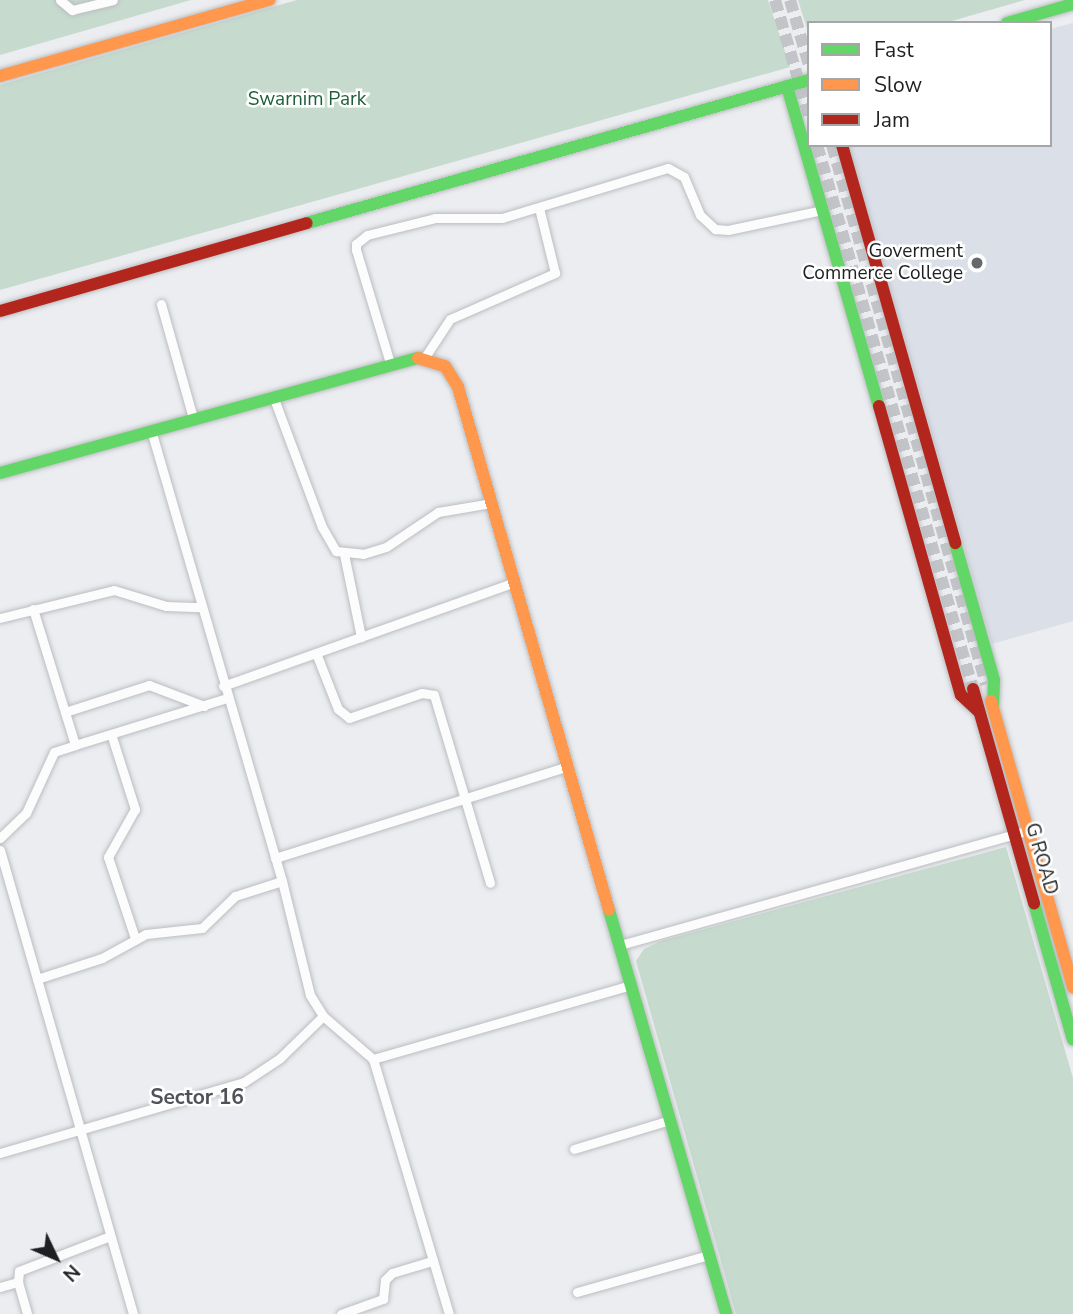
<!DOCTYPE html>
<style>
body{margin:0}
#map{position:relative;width:1073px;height:1314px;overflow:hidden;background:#ebedf0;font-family:"Nunito Sans",sans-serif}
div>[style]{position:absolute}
.built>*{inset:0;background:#dadfe8}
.green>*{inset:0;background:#c6dbce}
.secondary-tunnel>*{height:12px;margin-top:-6px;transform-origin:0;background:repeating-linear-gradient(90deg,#c2c4c7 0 12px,transparent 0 18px)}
.roads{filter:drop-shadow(0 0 2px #bbbdc0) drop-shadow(0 0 2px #bbbdc0)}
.street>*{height:9px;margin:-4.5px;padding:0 4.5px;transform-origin:4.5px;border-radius:4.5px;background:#fcfcfd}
.fast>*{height:12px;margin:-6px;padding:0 6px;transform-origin:6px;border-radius:6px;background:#63d668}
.slow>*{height:12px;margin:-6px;padding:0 6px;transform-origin:6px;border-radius:6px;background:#ff974d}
.jam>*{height:12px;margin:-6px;padding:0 6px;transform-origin:6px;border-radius:6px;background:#b3261e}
.dots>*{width:19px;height:19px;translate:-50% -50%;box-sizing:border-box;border:4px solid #fff;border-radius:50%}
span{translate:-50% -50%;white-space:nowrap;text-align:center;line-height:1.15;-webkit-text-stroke:5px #fff;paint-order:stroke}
.park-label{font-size:19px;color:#1e5d39}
.poi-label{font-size:19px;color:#1f2023}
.right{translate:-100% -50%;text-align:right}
.street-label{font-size:19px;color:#1f2023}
.neighbourhood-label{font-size:21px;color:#4f5258;font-weight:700}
.legend{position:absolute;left:807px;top:21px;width:245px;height:126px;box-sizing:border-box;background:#fff;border:2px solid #a5a6a7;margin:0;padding:9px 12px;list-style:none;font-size:21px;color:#1f2023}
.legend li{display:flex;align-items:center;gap:14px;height:35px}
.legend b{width:35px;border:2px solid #a5a6a7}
.north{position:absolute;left:21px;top:1223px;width:70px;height:70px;-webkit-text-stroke:5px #fff;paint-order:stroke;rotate:134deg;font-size:19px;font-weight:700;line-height:28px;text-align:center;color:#1f2023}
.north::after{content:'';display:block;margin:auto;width:24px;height:32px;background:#1f2023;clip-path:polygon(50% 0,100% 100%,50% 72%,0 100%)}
</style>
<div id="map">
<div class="built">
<i style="clip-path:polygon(1073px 23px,1073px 621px,992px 644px,849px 145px,1050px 145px,1050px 29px)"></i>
</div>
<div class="green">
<i style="clip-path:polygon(0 0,191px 0,0 55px)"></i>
<i style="clip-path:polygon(297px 0,768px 0,790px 67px,0 290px,0 85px)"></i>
<i style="clip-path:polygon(798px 0,1025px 0,945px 23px,809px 23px,809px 35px)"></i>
<i style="clip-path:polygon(1006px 847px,1073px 1078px,1073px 1314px,736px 1314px,636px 961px,644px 949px,661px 941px)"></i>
</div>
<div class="secondary-tunnel">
<i style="left:775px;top:0;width:121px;rotate:73.7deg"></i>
<i style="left:790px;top:0;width:68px;rotate:73.7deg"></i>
<i style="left:817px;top:145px;width:566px;rotate:74deg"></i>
<i style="left:832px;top:145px;width:561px;rotate:74.05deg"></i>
</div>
<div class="roads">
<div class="street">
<i style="left:60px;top:0;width:16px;rotate:40deg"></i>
<i style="left:72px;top:10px;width:42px;rotate:-13.7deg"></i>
<i style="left:161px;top:304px;width:118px;rotate:74.3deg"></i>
<i style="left:425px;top:357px;width:45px;rotate:-56.7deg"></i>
<i style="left:450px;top:319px;width:115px;rotate:-23.7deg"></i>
<i style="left:555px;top:273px;width:67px;rotate:-103.8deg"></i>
<i style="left:390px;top:363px;width:118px;rotate:-106.7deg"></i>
<i style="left:356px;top:250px;width:6px;rotate:-90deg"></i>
<i style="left:356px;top:244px;width:14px;rotate:-39deg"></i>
<i style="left:367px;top:235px;width:70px;rotate:-14deg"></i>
<i style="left:435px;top:218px;width:67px"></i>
<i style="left:502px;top:218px;width:173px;rotate:-16.8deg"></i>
<i style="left:668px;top:168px;width:18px;rotate:29deg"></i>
<i style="left:684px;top:177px;width:41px;rotate:67.2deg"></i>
<i style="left:700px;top:215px;width:21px;rotate:43deg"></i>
<i style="left:715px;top:229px;width:13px;rotate:4deg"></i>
<i style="left:728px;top:230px;width:96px;rotate:-12deg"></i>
<i style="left:273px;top:396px;width:140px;rotate:69.5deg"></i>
<i style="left:322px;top:527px;width:28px;rotate:60deg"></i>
<i style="left:336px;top:551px;width:27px;rotate:6deg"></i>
<i style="left:363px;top:554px;width:24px;rotate:-17deg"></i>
<i style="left:386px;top:547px;width:63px;rotate:-33.9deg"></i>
<i style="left:438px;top:512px;width:55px;rotate:-9.5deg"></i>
<i style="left:151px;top:430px;width:470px;rotate:73.8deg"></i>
<i style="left:282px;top:881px;width:117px;rotate:76.2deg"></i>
<i style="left:310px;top:995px;width:25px;rotate:58deg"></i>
<i style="left:323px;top:1016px;width:66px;rotate:40.7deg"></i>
<i style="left:373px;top:1059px;width:266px;rotate:73.4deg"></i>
<i style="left:344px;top:554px;width:85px;rotate:78.4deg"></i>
<i style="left:33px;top:609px;width:142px;rotate:72.8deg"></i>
<i style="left:75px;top:745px;width:159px;rotate:-17.2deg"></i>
<i style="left:0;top:618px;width:117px;rotate:-13.8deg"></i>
<i style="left:114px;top:590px;width:54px;rotate:17.1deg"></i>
<i style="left:166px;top:606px;width:35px;rotate:2deg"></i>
<i style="left:316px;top:653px;width:60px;rotate:68.6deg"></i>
<i style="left:338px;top:709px;width:14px;rotate:39deg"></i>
<i style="left:349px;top:718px;width:77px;rotate:-18.9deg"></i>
<i style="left:422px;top:693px;width:12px;rotate:9deg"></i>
<i style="left:434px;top:695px;width:196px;rotate:73.4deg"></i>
<i style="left:223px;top:686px;width:310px;rotate:-19.6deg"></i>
<i style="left:65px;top:712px;width:88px;rotate:-17.8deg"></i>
<i style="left:149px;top:685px;width:59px;rotate:20.9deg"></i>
<i style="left:112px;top:737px;width:76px;rotate:72.3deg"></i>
<i style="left:135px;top:809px;width:55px;rotate:119.4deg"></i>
<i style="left:108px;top:857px;width:85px;rotate:71.6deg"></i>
<i style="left:0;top:838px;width:36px;rotate:-44deg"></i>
<i style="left:26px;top:813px;width:67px;rotate:-65.3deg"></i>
<i style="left:54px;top:752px;width:22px;rotate:-18deg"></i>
<i style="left:0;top:850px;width:483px;rotate:74deg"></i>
<i style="left:275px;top:858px;width:307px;rotate:-17.4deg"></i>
<i style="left:620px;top:945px;width:424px;rotate:-15.7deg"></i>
<i style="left:37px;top:979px;width:68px;rotate:-17.9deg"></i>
<i style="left:102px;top:958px;width:50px;rotate:-28.6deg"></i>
<i style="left:146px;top:934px;width:56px;rotate:-6.1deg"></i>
<i style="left:202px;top:928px;width:46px;rotate:-44.1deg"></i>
<i style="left:235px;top:896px;width:49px;rotate:-17.7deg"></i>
<i style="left:373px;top:1059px;width:268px;rotate:-16deg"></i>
<i style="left:574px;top:1149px;width:100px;rotate:-16.8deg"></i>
<i style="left:0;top:1153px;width:254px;rotate:-16.2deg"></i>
<i style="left:244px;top:1082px;width:43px;rotate:-33.7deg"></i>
<i style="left:280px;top:1058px;width:60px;rotate:-44.3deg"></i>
<i style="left:18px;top:1282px;width:11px;rotate:-85deg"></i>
<i style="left:19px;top:1271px;width:97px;rotate:-21deg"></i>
<i style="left:0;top:1287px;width:19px;rotate:-16deg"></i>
<i style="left:18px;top:1282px;width:33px;rotate:74deg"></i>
<i style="left:577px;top:1292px;width:137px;rotate:-15.7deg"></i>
<i style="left:341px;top:1314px;width:45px;rotate:-19.7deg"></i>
<i style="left:383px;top:1299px;width:19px;rotate:-84deg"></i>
<i style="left:385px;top:1280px;width:10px;rotate:-45deg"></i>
<i style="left:392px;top:1273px;width:42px;rotate:-16.7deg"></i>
</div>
<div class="fast">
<i style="left:1007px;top:23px;width:69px;rotate:-16.1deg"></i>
<i style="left:787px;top:86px;width:333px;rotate:74deg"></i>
<i style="left:307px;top:223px;width:522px;rotate:-15.9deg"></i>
<i style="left:0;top:473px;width:434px;rotate:-15.4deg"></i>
<i style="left:955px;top:543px;width:142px;rotate:74.1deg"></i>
<i style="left:994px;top:680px;width:27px;rotate:92deg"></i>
<i style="left:1034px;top:903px;width:142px;rotate:74.1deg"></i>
<i style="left:609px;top:910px;width:421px;rotate:73.8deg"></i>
</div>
<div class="slow">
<i style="left:0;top:76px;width:280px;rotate:-15.8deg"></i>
<i style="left:418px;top:358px;width:28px;rotate:17deg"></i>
<i style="left:445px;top:366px;width:25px;rotate:58deg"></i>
<i style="left:458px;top:387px;width:544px;rotate:73.9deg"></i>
<i style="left:991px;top:701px;width:298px;rotate:74deg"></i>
</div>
<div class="jam">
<i style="left:842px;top:145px;width:414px;rotate:74.1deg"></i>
<i style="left:0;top:311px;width:319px;rotate:-16deg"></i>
<i style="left:879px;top:406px;width:300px;rotate:74.2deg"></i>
<i style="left:961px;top:695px;width:25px;rotate:43deg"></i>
<i style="left:973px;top:689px;width:223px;rotate:74.1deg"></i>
</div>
</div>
<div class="dots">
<i style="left:977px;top:263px;background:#66686b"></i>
</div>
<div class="park-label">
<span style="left:307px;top:100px">Swarnim Park</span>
</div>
<div class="poi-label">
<span class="right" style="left:963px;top:263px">Goverment<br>Commerce College</span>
</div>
<div class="street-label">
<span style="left:1041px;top:859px;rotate:74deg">G ROAD</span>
</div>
<div class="neighbourhood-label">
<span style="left:197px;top:1097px">Sector 16</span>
</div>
<ul class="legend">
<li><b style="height:9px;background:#63d668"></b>Fast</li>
<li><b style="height:9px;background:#ff974d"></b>Slow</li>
<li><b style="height:9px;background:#b3261e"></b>Jam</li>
</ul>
<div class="north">N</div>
</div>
